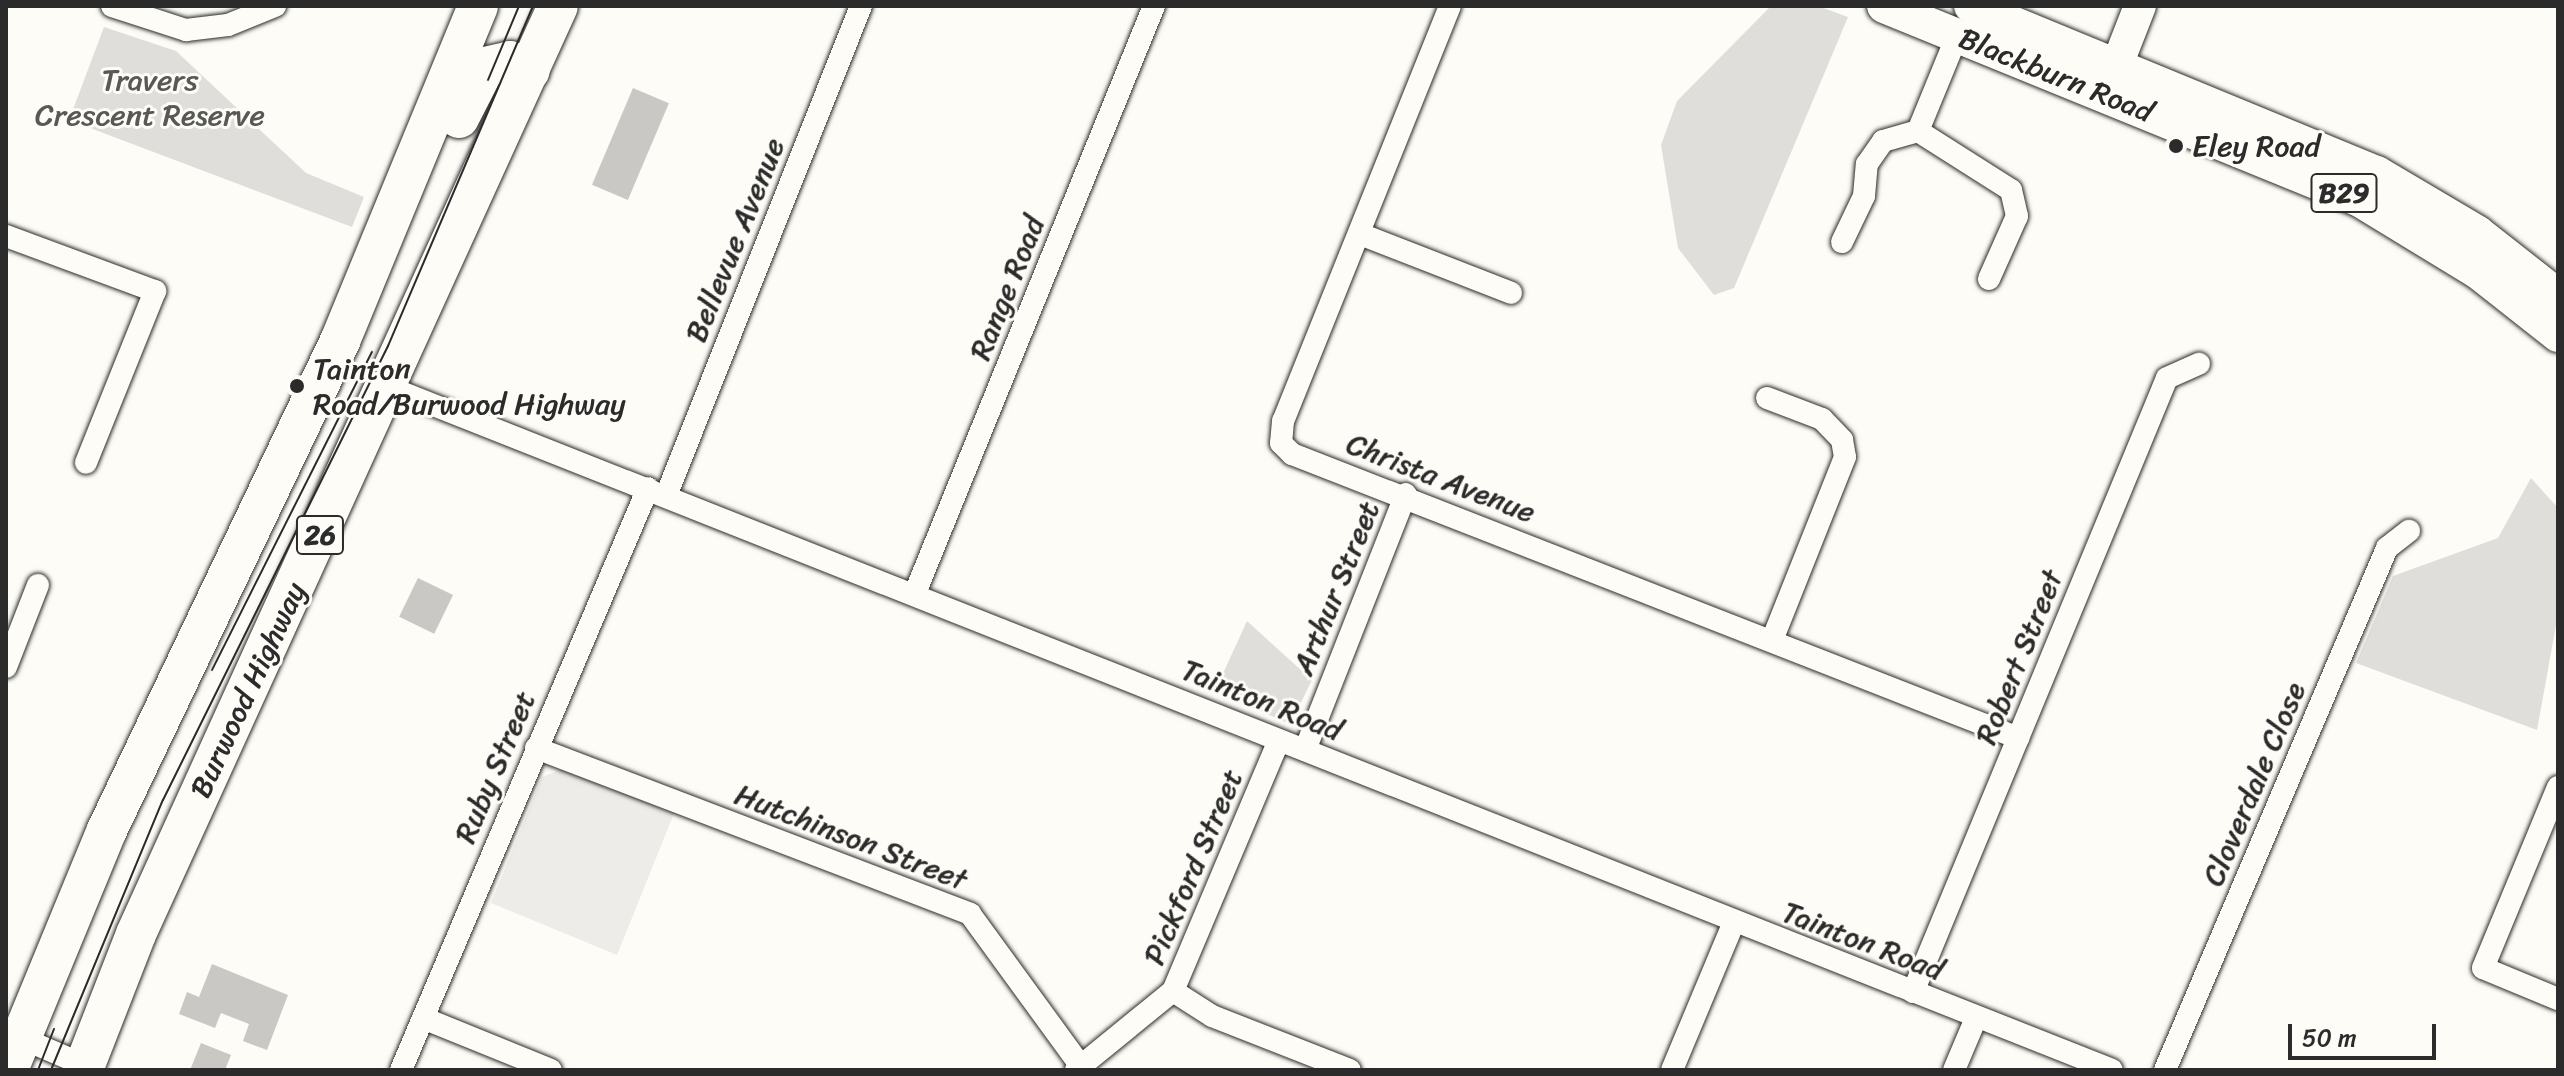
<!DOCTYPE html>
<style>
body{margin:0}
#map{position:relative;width:2564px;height:1076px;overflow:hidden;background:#fdfcf7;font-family:Sriracha,sans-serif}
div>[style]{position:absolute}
.built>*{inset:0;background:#edece8}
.green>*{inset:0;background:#dfdeda}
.building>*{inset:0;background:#c9c8c4;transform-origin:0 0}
.roads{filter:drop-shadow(0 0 2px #2b2b2b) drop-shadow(0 0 2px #2b2b2b)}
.street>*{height:22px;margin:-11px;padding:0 11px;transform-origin:11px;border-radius:11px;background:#fdfcf7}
.secondary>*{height:32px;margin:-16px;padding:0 16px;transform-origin:16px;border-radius:16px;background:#fdfcf7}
.primary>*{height:34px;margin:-17px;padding:0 17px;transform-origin:17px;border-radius:17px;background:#fdfcf7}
.highway>*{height:40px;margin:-20px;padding:0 20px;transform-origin:20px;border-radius:20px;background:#fdfcf7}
.tram>*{height:2px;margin:-1px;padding:0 1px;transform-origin:1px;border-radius:1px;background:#2b2b2b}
.dots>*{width:22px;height:22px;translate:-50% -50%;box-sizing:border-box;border:4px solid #fdfcf7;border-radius:50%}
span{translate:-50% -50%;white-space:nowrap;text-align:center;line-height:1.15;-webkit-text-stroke:6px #fdfcf7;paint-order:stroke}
.shield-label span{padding:2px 6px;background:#fdfcf7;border:2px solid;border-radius:6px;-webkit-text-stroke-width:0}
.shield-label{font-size:28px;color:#2b2b2b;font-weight:700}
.street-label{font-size:30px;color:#2b2b2b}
.park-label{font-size:30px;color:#585857}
.poi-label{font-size:30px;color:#2b2b2b}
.left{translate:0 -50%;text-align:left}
.frame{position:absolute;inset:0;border:8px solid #2b2b2b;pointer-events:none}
.scale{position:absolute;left:2288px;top:1024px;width:148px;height:36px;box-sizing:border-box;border:4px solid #2b2b2b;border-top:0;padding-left:10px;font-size:24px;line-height:28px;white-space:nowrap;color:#2b2b2b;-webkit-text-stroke:6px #fdfcf7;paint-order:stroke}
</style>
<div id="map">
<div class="built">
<i style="clip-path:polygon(563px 769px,675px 811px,617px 955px,491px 903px,542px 777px)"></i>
</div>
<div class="green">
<i style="clip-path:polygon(1771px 6px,1818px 6px,1848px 17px,1734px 288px,1714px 295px,1678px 248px,1661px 145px,1677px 101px)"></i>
<i style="clip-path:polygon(104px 27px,176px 51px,306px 173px,364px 197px,352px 227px,69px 120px)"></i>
<i style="clip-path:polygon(2531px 478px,2558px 508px,2558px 614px,2537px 730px,2356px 663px,2393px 576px,2498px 538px)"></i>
<i style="clip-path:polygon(1247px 621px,1312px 680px,1293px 719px,1285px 722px,1215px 691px)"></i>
</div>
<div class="building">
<i style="left:633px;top:88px;width:39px;height:105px;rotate:23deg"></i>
<i style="left:418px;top:578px;width:39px;height:43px;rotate:26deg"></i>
<i style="clip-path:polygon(212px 964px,288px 995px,267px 1050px,243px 1041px,249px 1024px,221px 1013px,215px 1028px,179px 1014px,187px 992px,199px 997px)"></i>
<i style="clip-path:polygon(201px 1043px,231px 1055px,225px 1070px,190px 1070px)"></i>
</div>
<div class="roads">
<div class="street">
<i style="left:112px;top:6px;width:78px;rotate:18deg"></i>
<i style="left:186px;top:30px;width:42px;rotate:-6.8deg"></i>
<i style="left:228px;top:25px;width:51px;rotate:-22deg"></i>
<i style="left:1450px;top:6px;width:447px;rotate:111.9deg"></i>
<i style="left:1283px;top:421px;width:22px;rotate:95deg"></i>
<i style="left:1281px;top:443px;width:16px;rotate:45deg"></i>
<i style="left:1292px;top:454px;width:780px;rotate:21.36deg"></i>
<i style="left:1918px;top:131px;width:103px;rotate:-67.7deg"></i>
<i style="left:1360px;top:234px;width:162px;rotate:21.3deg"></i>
<i style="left:6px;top:236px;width:159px;rotate:20.3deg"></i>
<i style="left:155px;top:291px;width:185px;rotate:111.9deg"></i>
<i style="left:1842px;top:242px;width:51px;rotate:-64.4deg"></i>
<i style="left:1864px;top:196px;width:32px;rotate:-85deg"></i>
<i style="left:1867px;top:164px;width:28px;rotate:-55deg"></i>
<i style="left:1883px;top:141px;width:36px;rotate:-16deg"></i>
<i style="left:1918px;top:131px;width:110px;rotate:32.4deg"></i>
<i style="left:2011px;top:190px;width:27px;rotate:77deg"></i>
<i style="left:2017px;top:216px;width:69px;rotate:114deg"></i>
<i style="left:388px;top:387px;width:1854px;rotate:21.61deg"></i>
<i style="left:1767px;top:398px;width:59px;rotate:20.9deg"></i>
<i style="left:1822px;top:419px;width:29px;rotate:46deg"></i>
<i style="left:1842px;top:440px;width:17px;rotate:80deg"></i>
<i style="left:1845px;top:457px;width:197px;rotate:111.7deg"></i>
<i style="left:666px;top:496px;width:527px;rotate:-68.3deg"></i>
<i style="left:915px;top:593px;width:634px;rotate:-67.85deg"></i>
<i style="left:6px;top:667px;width:88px;rotate:-68.7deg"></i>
<i style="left:536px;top:748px;width:465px;rotate:20.9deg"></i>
<i style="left:970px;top:914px;width:188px;rotate:53.9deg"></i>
<i style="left:1305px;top:750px;width:275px;rotate:-68.5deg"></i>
<i style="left:2558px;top:787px;width:196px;rotate:112.5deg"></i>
<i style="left:2483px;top:968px;width:81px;rotate:22.5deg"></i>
<i style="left:1173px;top:991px;width:46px;rotate:32.7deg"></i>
<i style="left:1212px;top:1016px;width:148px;rotate:21.4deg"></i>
<i style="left:1913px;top:992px;width:664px;rotate:-67.53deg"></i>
<i style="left:2167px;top:378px;width:35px;rotate:-24deg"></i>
<i style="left:423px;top:1018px;width:138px;rotate:22.1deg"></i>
<i style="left:12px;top:1034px;width:78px;rotate:23.3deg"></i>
<i style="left:401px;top:1070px;width:632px;rotate:-67deg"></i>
<i style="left:1076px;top:1070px;width:125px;rotate:-39.2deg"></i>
<i style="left:1173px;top:991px;width:272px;rotate:-67.1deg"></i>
<i style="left:1672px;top:1070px;width:160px;rotate:-67.3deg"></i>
<i style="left:1954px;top:1070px;width:56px;rotate:-67.1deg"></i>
<i style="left:2165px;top:1070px;width:567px;rotate:-66.96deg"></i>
<i style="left:2387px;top:548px;width:28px;rotate:-38deg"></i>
</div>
<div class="secondary">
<i style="left:2117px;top:65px;width:63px;rotate:-68.7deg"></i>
</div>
<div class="primary">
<i style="left:1884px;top:6px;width:514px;rotate:22.17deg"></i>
<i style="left:2360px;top:200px;width:138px;rotate:31.4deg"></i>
<i style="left:2478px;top:272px;width:102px;rotate:38.2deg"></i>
<i style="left:1971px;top:6px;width:439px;rotate:22.4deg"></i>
<i style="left:2377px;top:173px;width:117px;rotate:30.7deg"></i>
<i style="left:2478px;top:233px;width:102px;rotate:38.2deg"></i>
</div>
<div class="highway">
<i style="left:459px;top:118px;width:57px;rotate:-63deg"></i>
<i style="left:485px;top:67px;width:26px;rotate:-13deg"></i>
<i style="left:510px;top:61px;width:22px;rotate:27deg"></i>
<i style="left:8px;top:1070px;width:260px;rotate:-67.6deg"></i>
<i style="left:107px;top:830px;width:542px;rotate:-64.52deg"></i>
<i style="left:340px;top:341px;width:362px;rotate:-67.6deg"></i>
<i style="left:83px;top:1070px;width:146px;rotate:-68.7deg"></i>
<i style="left:136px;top:934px;width:1019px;rotate:-65.55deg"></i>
</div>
</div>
<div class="tram">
<i style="left:488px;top:80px;width:80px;rotate:-67.3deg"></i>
<i style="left:212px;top:670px;width:356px;rotate:-63.3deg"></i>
<i style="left:38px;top:1070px;width:44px;rotate:-68.7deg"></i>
<i style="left:51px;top:1070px;width:292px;rotate:-67.5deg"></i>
<i style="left:163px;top:800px;width:507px;rotate:-63.64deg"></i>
<i style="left:388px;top:346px;width:370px;rotate:-66.9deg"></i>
</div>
<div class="dots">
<i style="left:2176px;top:146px;background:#2b2b2b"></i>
<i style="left:297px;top:386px;background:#2b2b2b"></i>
</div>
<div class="shield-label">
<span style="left:2344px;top:193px">B29</span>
<span style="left:320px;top:535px">26</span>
</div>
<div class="street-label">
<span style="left:2056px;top:75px;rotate:22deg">Blackburn Road</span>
<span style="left:735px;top:240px;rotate:-68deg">Bellevue Avenue</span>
<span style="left:1007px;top:288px;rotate:-68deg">Range Road</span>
<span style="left:1441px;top:478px;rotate:21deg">Christa Avenue</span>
<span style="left:1336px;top:588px;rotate:-68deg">Arthur Street</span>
<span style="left:2019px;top:657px;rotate:-68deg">Robert Street</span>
<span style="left:248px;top:690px;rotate:-65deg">Burwood Highway</span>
<span style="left:1262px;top:700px;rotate:22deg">Tainton Road</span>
<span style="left:495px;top:767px;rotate:-67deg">Ruby Street</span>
<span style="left:2254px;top:784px;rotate:-67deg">Cloverdale Close</span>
<span style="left:851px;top:837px;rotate:21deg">Hutchinson Street</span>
<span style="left:1193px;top:867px;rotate:-67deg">Pickford Street</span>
<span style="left:1863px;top:941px;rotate:21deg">Tainton Road</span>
</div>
<div class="park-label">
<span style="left:150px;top:97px">Travers<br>Crescent Reserve</span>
</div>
<div class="poi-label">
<span class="left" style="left:2192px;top:146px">Eley Road</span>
<span class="left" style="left:313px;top:386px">Tainton<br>Road/Burwood Highway</span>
</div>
<div class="frame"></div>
<div class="scale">50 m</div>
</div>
